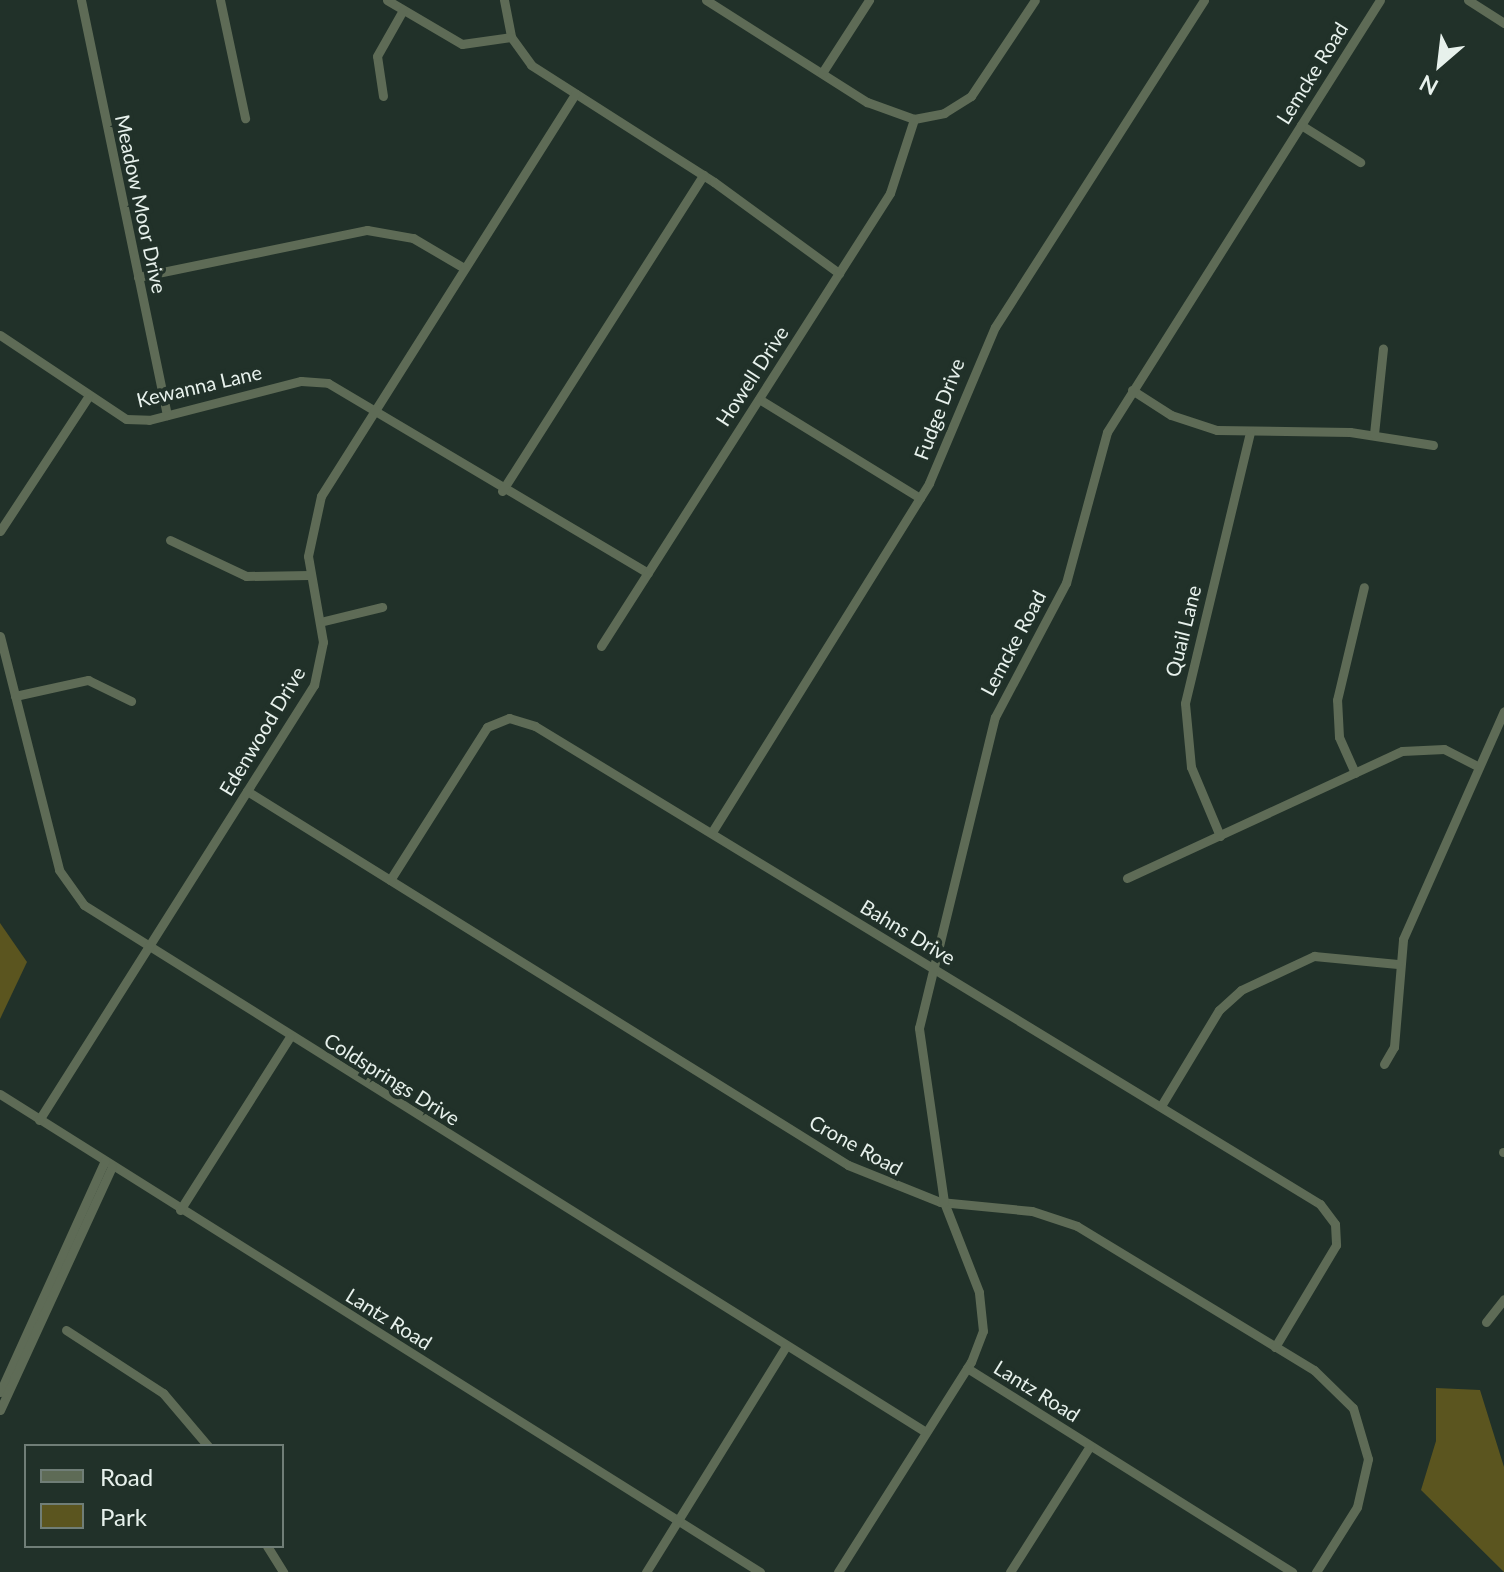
<!DOCTYPE html>
<style>
body{margin:0}
#map{position:relative;width:1504px;height:1572px;overflow:hidden;background:#213129;font-family:Lato,sans-serif}
div>[style]{position:absolute}
.green>*{inset:0;background:#5b551f}
.minor>*{height:9px;margin:-4.5px;padding:0 4.5px;transform-origin:4.5px;border-radius:4.5px;background:#5e6b56}
span{translate:-50% -50%;white-space:nowrap;text-align:center;line-height:1.15;-webkit-text-stroke:8px #213129;paint-order:stroke}
.street-label{font-size:20px;color:#e7f1ec}
.legend{position:absolute;left:24px;top:1444px;width:260px;height:104px;box-sizing:border-box;background:#213129;border:2px solid #707e77;margin:0;padding:10px 14px;list-style:none;font-size:24px;color:#e7f1ec}
.legend li{display:flex;align-items:center;gap:16px;height:40px}
.legend b{width:40px;border:2px solid #707e77}
.north{position:absolute;left:1400px;top:24px;width:80px;height:80px;-webkit-text-stroke:6px #213129;paint-order:stroke;rotate:208deg;font-size:22px;font-weight:700;line-height:32px;text-align:center;color:#e7f1ec}
.north::after{content:'';display:block;margin:auto;width:28px;height:36px;background:#e7f1ec;clip-path:polygon(50% 0,100% 100%,50% 72%,0 100%)}
</style>
<div id="map">
<div class="green">
<i style="clip-path:polygon(0 923px,27px 962px,0 1019px)"></i>
<i style="clip-path:polygon(1436px 1388px,1480px 1390px,1504px 1467px,1504px 1572px,1421px 1490px,1436px 1441px)"></i>
</div>
<div class="minor">
<i style="left:81px;top:0;width:424px;rotate:78.3deg"></i>
<i style="left:220px;top:0;width:121px;rotate:78deg"></i>
<i style="left:387px;top:0;width:87px;rotate:30.4deg"></i>
<i style="left:462px;top:44px;width:49px;rotate:-8.1deg"></i>
<i style="left:504px;top:0;width:38px;rotate:79deg"></i>
<i style="left:511px;top:37px;width:34px;rotate:54deg"></i>
<i style="left:531px;top:65px;width:217px;rotate:32.6deg"></i>
<i style="left:714px;top:182px;width:155px;rotate:36.1deg"></i>
<i style="left:706px;top:0;width:191px;rotate:32.4deg"></i>
<i style="left:867px;top:102px;width:50px;rotate:19.9deg"></i>
<i style="left:914px;top:119px;width:31px;rotate:-11deg"></i>
<i style="left:944px;top:113px;width:32px;rotate:-32deg"></i>
<i style="left:971px;top:96px;width:115px;rotate:-56.3deg"></i>
<i style="left:1468px;top:0;width:43px;rotate:32.6deg"></i>
<i style="left:822px;top:73px;width:87px;rotate:-57.2deg"></i>
<i style="left:383px;top:96px;width:40px;rotate:-98.5deg"></i>
<i style="left:377px;top:56px;width:53px;rotate:-60.5deg"></i>
<i style="left:1301px;top:125px;width:70px;rotate:32.1deg"></i>
<i style="left:138px;top:277px;width:234px;rotate:-11.6deg"></i>
<i style="left:367px;top:230px;width:47px;rotate:9.9deg"></i>
<i style="left:413px;top:238px;width:59px;rotate:30.5deg"></i>
<i style="left:0;top:335px;width:151px;rotate:33.7deg"></i>
<i style="left:126px;top:419px;width:23px;rotate:2deg"></i>
<i style="left:149px;top:420px;width:157px;rotate:-14.4deg"></i>
<i style="left:301px;top:381px;width:27px;rotate:4deg"></i>
<i style="left:328px;top:383px;width:372px;rotate:30.7deg"></i>
<i style="left:1132px;top:390px;width:46px;rotate:32.7deg"></i>
<i style="left:1171px;top:415px;width:48px;rotate:18.1deg"></i>
<i style="left:1217px;top:430px;width:133px;rotate:0.9deg"></i>
<i style="left:1350px;top:432px;width:84px;rotate:8.9deg"></i>
<i style="left:759px;top:399px;width:189px;rotate:31.6deg"></i>
<i style="left:1374px;top:434px;width:86px;rotate:-84deg"></i>
<i style="left:502px;top:491px;width:375px;rotate:-57.5deg"></i>
<i style="left:0;top:531px;width:160px;rotate:-56.7deg"></i>
<i style="left:170px;top:540px;width:84px;rotate:25.3deg"></i>
<i style="left:246px;top:576px;width:63px;rotate:-0.9deg"></i>
<i style="left:320px;top:622px;width:64px;rotate:-13.6deg"></i>
<i style="left:0;top:636px;width:241px;rotate:75.8deg"></i>
<i style="left:59px;top:870px;width:43px;rotate:54.5deg"></i>
<i style="left:84px;top:905px;width:991px;rotate:32.05deg"></i>
<i style="left:601px;top:646px;width:537px;rotate:-57.46deg"></i>
<i style="left:890px;top:193px;width:78px;rotate:-72deg"></i>
<i style="left:15px;top:696px;width:75px;rotate:-12.4deg"></i>
<i style="left:88px;top:680px;width:48px;rotate:26deg"></i>
<i style="left:1355px;top:773px;width:39px;rotate:-114deg"></i>
<i style="left:1339px;top:737px;width:37px;rotate:-93deg"></i>
<i style="left:1337px;top:700px;width:116px;rotate:-76.6deg"></i>
<i style="left:247px;top:791px;width:708px;rotate:31.89deg"></i>
<i style="left:848px;top:1165px;width:99px;rotate:21.9deg"></i>
<i style="left:940px;top:1202px;width:92px;rotate:5.6deg"></i>
<i style="left:1032px;top:1211px;width:47px;rotate:18.4deg"></i>
<i style="left:1077px;top:1226px;width:277px;rotate:31.3deg"></i>
<i style="left:1314px;top:1370px;width:54px;rotate:44.3deg"></i>
<i style="left:1353px;top:1408px;width:53px;rotate:73.6deg"></i>
<i style="left:1368px;top:1459px;width:49px;rotate:102.9deg"></i>
<i style="left:1357px;top:1507px;width:77px;rotate:122.2deg"></i>
<i style="left:712px;top:832px;width:411px;rotate:-58.1deg"></i>
<i style="left:929px;top:483px;width:169px;rotate:-67.1deg"></i>
<i style="left:995px;top:327px;width:388px;rotate:-57.4deg"></i>
<i style="left:1220px;top:836px;width:75px;rotate:-112.8deg"></i>
<i style="left:1191px;top:767px;width:64px;rotate:-95.4deg"></i>
<i style="left:1185px;top:703px;width:279px;rotate:-76.5deg"></i>
<i style="left:1127px;top:878px;width:303px;rotate:-24.8deg"></i>
<i style="left:1402px;top:751px;width:42px;rotate:-2.7deg"></i>
<i style="left:1444px;top:749px;width:39px;rotate:27deg"></i>
<i style="left:390px;top:880px;width:181px;rotate:-57.6deg"></i>
<i style="left:487px;top:727px;width:24px;rotate:-22deg"></i>
<i style="left:509px;top:718px;width:27px;rotate:17deg"></i>
<i style="left:535px;top:726px;width:919px;rotate:31.34deg"></i>
<i style="left:1320px;top:1204px;width:25px;rotate:53deg"></i>
<i style="left:1335px;top:1224px;width:21px;rotate:87deg"></i>
<i style="left:1336px;top:1245px;width:119px;rotate:120.9deg"></i>
<i style="left:1384px;top:1064px;width:20px;rotate:-60deg"></i>
<i style="left:1394px;top:1047px;width:108px;rotate:-85.2deg"></i>
<i style="left:1403px;top:939px;width:249px;rotate:-66.1deg"></i>
<i style="left:0;top:1094px;width:898px;rotate:32.17deg"></i>
<i style="left:1161px;top:1106px;width:112px;rotate:-58.9deg"></i>
<i style="left:1219px;top:1010px;width:30px;rotate:-42deg"></i>
<i style="left:1241px;top:990px;width:81px;rotate:-25deg"></i>
<i style="left:1314px;top:956px;width:84px;rotate:5.4deg"></i>
<i style="left:39px;top:1120px;width:515px;rotate:-57.7deg"></i>
<i style="left:314px;top:685px;width:44px;rotate:-78.2deg"></i>
<i style="left:323px;top:642px;width:87px;rotate:-99.9deg"></i>
<i style="left:308px;top:556px;width:61px;rotate:-77.8deg"></i>
<i style="left:321px;top:496px;width:476px;rotate:-57.7deg"></i>
<i style="left:1503px;top:1152px;width:1px"></i>
<i style="left:180px;top:1210px;width:205px;rotate:-57.6deg"></i>
<i style="left:1486px;top:1322px;width:29px;rotate:-52deg"></i>
<i style="left:66px;top:1330px;width:116px;rotate:33deg"></i>
<i style="left:163px;top:1393px;width:70px;rotate:49.7deg"></i>
<i style="left:967px;top:1368px;width:384px;rotate:32.1deg"></i>
<i style="left:0;top:1392px;width:254px;rotate:-65.6deg"></i>
<i style="left:0;top:1410px;width:268px;rotate:-65.3deg"></i>
<i style="left:267px;top:1546px;width:31px;rotate:58deg"></i>
<i style="left:646px;top:1572px;width:266px;rotate:-58.2deg"></i>
<i style="left:838px;top:1572px;width:249px;rotate:-57.7deg"></i>
<i style="left:971px;top:1362px;width:33px;rotate:-69deg"></i>
<i style="left:983px;top:1331px;width:39px;rotate:-96deg"></i>
<i style="left:979px;top:1292px;width:97px;rotate:-111.3deg"></i>
<i style="left:944px;top:1202px;width:176px;rotate:-98.2deg"></i>
<i style="left:919px;top:1028px;width:320px;rotate:-76.3deg"></i>
<i style="left:995px;top:717px;width:152px;rotate:-62.1deg"></i>
<i style="left:1066px;top:583px;width:156px;rotate:-74.8deg"></i>
<i style="left:1107px;top:432px;width:511px;rotate:-57.71deg"></i>
<i style="left:1010px;top:1572px;width:149px;rotate:-57.6deg"></i>
</div>
<div class="street-label">
<span style="left:1312px;top:73px;rotate:-58deg">Lemcke Road</span>
<span style="left:141px;top:204px;rotate:78deg">Meadow Moor Drive</span>
<span style="left:752px;top:376px;rotate:-57deg">Howell Drive</span>
<span style="left:199px;top:386px;rotate:-13deg">Kewanna Lane</span>
<span style="left:939px;top:409px;rotate:-69deg">Fudge Drive</span>
<span style="left:1183px;top:631px;rotate:-76deg">Quail Lane</span>
<span style="left:1013px;top:643px;rotate:-62deg">Lemcke Road</span>
<span style="left:262px;top:731px;rotate:-59deg">Edenwood Drive</span>
<span style="left:908px;top:932px;rotate:31deg">Bahns Drive</span>
<span style="left:392px;top:1079px;rotate:32deg">Coldsprings Drive</span>
<span style="left:856px;top:1145px;rotate:29deg">Crone Road</span>
<span style="left:389px;top:1319px;rotate:32deg">Lantz Road</span>
<span style="left:1037px;top:1391px;rotate:32deg">Lantz Road</span>
</div>
<ul class="legend">
<li><b style="height:10px;background:#5e6b56"></b>Road</li>
<li><b style="height:22px;background:#5b551f"></b>Park</li>
</ul>
<div class="north">N</div>
</div>
